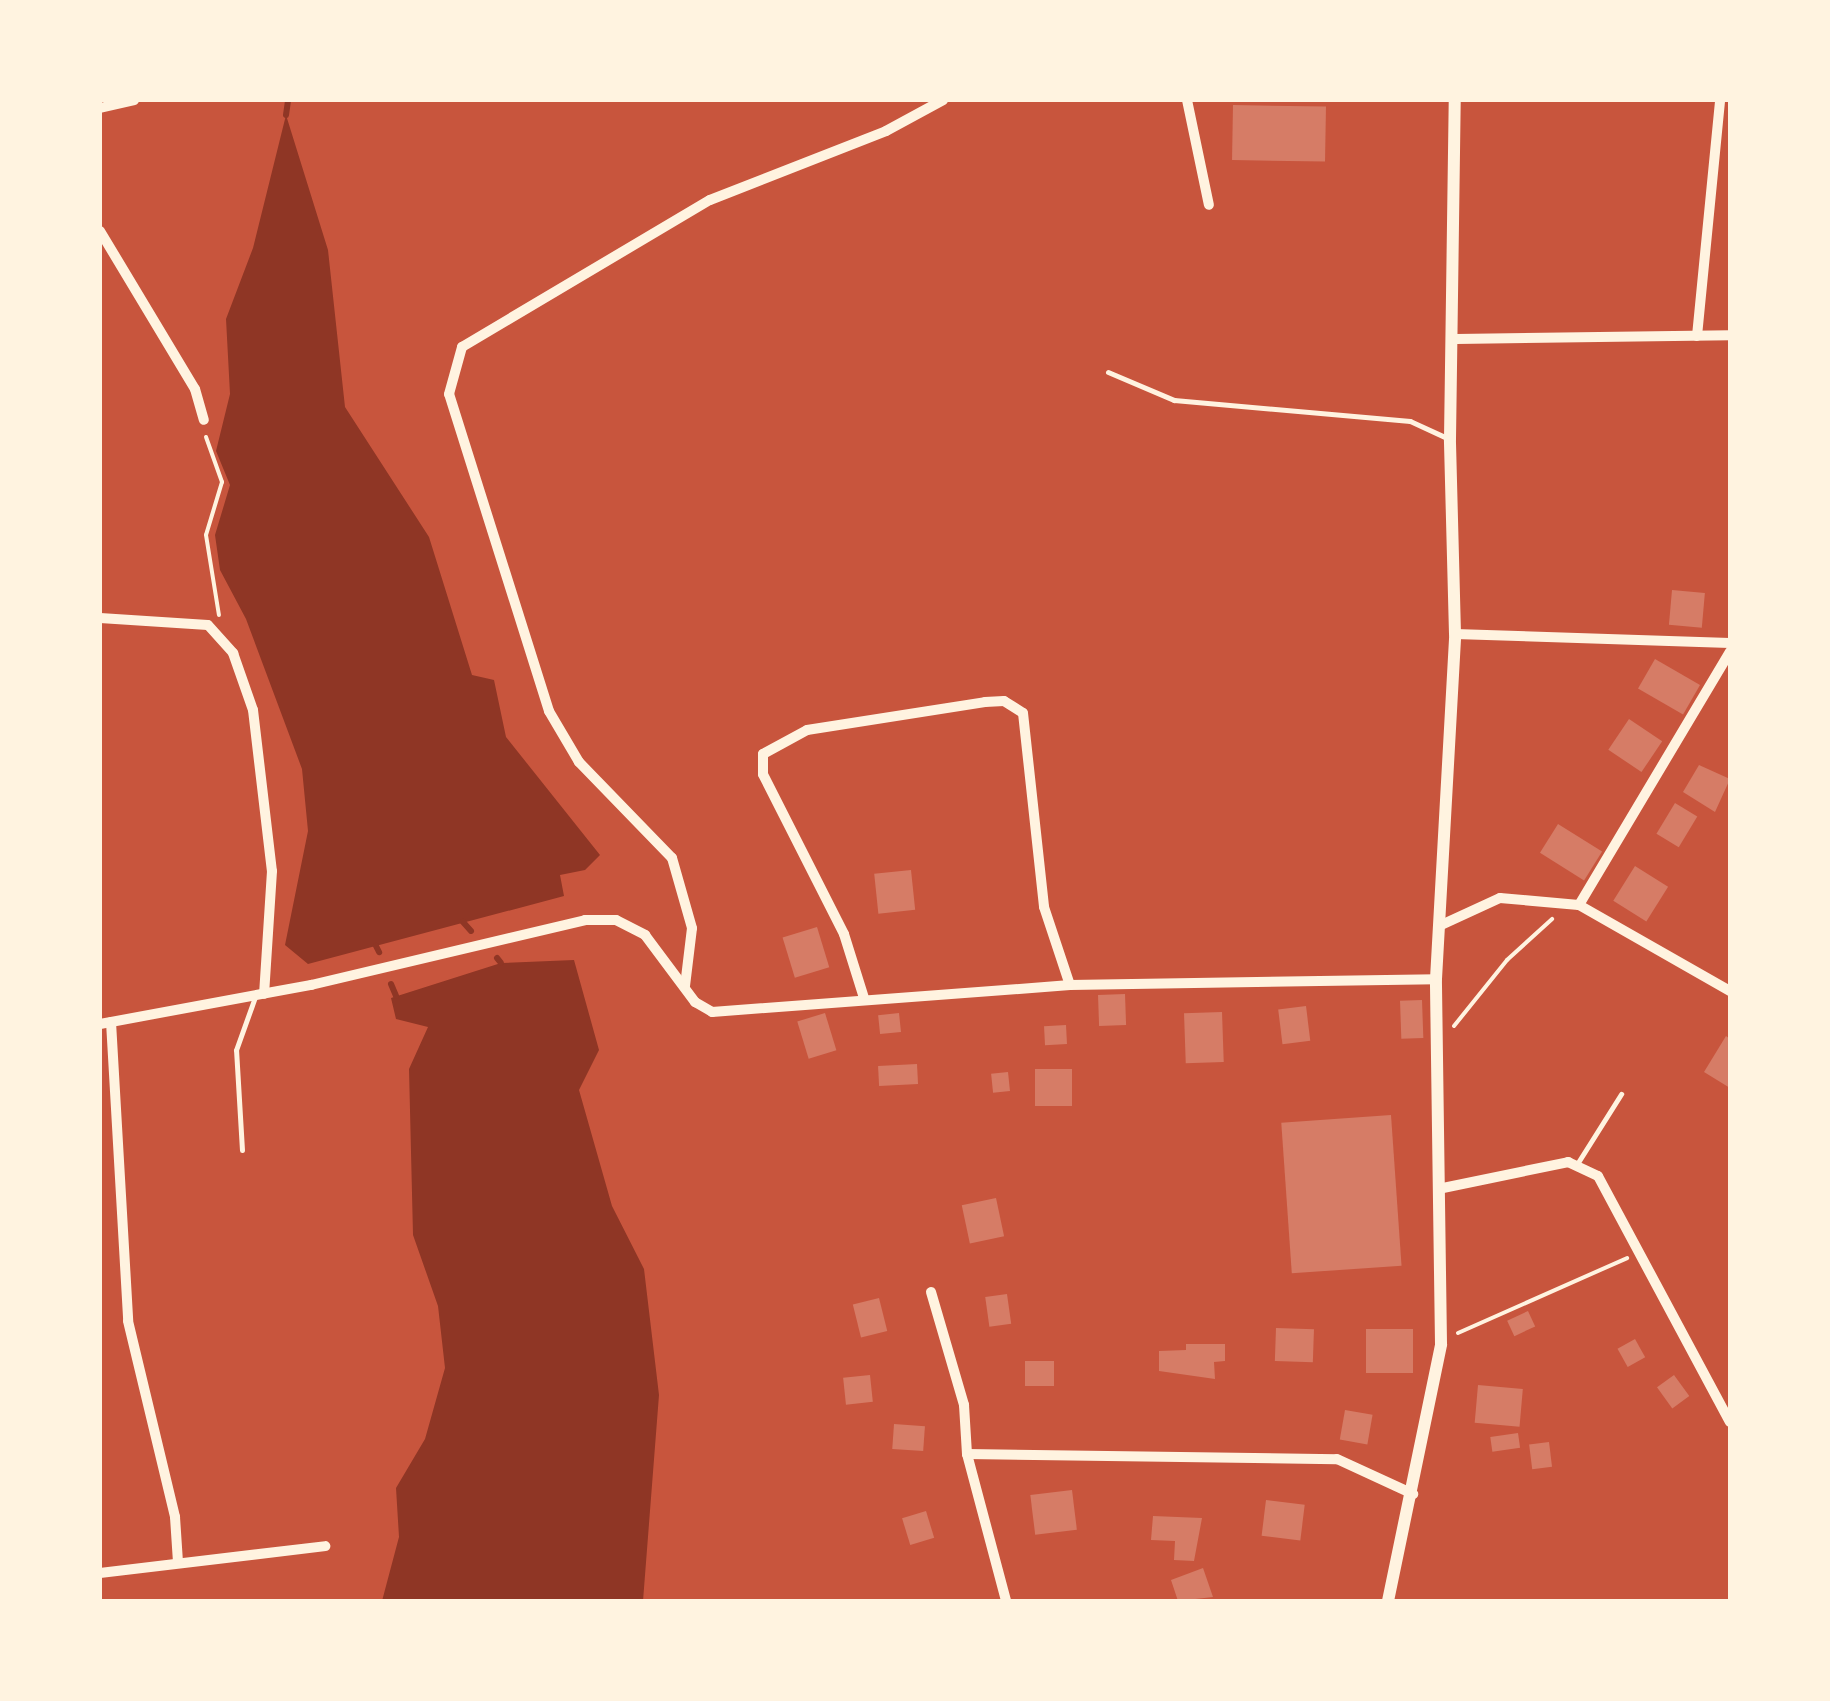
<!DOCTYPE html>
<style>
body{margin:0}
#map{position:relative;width:1830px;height:1701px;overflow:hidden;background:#c8553d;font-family:"Work Sans",sans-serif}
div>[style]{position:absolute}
.water>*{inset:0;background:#8f3625}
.stream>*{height:6px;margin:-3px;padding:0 3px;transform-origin:3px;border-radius:3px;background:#8f3625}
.building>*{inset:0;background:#d67c66;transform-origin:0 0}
.path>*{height:4px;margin:-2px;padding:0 2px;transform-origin:2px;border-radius:2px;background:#fff3e0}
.service>*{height:5px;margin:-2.5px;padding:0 2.5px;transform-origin:2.5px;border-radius:2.5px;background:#fff3e0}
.minor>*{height:10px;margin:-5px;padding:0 5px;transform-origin:5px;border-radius:5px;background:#fff3e0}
.tertiary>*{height:12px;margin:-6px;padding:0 6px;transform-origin:6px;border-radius:6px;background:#fff3e0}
span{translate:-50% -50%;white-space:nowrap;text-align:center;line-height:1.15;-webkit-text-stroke:10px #fff3e0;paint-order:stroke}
.frame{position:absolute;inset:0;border:102px solid #fff3e0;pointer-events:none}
</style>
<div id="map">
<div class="water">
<i style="clip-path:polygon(286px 115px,328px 250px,345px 407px,429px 537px,472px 675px,494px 680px,506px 737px,600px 855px,585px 870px,560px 875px,564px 896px,308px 964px,285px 945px,308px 831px,302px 769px,246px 619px,220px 570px,215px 535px,230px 485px,216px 451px,230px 394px,226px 319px,253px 248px)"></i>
<i style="clip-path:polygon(574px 960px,599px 1050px,579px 1090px,612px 1206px,644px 1269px,659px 1395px,643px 1601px,382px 1601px,399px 1537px,396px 1488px,425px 1439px,445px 1368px,438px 1306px,413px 1235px,409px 1069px,428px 1027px,396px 1019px,391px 998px,501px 963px)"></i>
</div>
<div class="stream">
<i style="left:286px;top:115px;width:15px;rotate:-82deg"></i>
<i style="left:463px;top:922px;width:12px;rotate:48deg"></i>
<i style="left:376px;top:946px;width:7px;rotate:63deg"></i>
<i style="left:497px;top:958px;width:6px;rotate:51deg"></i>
<i style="left:391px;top:984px;width:13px;rotate:67deg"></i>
</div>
<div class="building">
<i style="left:1233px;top:105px;width:93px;height:55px;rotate:1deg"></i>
<i style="left:1672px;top:590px;width:33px;height:35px;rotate:5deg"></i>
<i style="left:1655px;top:659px;width:52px;height:34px;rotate:30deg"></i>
<i style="left:1629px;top:719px;width:40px;height:37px;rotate:34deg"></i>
<i style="clip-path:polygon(1699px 765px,1730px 779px,1715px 812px,1683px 792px)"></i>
<i style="left:1675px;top:803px;width:26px;height:36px;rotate:31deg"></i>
<i style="left:1558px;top:824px;width:52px;height:34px;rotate:32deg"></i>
<i style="left:1635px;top:866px;width:39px;height:41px;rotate:32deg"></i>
<i style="left:911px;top:870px;width:40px;height:37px;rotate:84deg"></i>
<i style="left:817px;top:927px;width:42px;height:36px;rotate:73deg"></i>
<i style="left:1125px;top:994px;width:31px;height:27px;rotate:88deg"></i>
<i style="left:1422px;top:1000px;width:38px;height:22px;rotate:88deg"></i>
<i style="left:1306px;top:1006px;width:35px;height:28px;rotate:83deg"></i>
<i style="left:1222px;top:1012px;width:50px;height:38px;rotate:88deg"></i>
<i style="left:825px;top:1013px;width:39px;height:29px;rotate:73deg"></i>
<i style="left:899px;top:1013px;width:19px;height:21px;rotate:84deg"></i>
<i style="left:1066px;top:1025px;width:19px;height:22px;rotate:87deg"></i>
<i style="clip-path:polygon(1726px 1036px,1730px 1039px,1730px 1088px,1704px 1072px)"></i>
<i style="left:917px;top:1064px;width:20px;height:39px;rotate:87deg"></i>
<i style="left:1035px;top:1069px;width:37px;height:37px"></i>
<i style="left:1008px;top:1072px;width:19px;height:17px;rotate:84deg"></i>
<i style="left:1391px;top:1115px;width:151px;height:110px;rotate:86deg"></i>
<i style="left:996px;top:1198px;width:39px;height:35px;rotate:78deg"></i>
<i style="left:1007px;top:1294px;width:30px;height:22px;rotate:82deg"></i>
<i style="left:879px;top:1298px;width:34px;height:27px;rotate:76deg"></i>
<i style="left:1528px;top:1311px;width:17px;height:23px;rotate:65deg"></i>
<i style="left:1276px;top:1328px;width:38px;height:33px;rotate:2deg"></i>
<i style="left:1366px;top:1329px;width:47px;height:44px"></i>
<i style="left:1635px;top:1339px;width:21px;height:20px;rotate:61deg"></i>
<i style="clip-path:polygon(1186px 1344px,1225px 1344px,1225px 1361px,1214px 1362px,1215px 1379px,1159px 1371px,1159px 1351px,1186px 1350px)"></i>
<i style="left:1025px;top:1361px;width:29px;height:25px"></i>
<i style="left:870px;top:1375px;width:27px;height:27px;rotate:84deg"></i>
<i style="left:1674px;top:1375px;width:26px;height:21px;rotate:54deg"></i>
<i style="left:1478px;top:1385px;width:45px;height:38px;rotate:5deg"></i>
<i style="left:1345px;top:1410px;width:28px;height:30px;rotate:10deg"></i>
<i style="left:894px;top:1424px;width:31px;height:25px;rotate:4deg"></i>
<i style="left:1518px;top:1433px;width:15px;height:28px;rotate:82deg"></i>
<i style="left:1549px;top:1442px;width:25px;height:20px;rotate:83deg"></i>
<i style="left:1072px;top:1490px;width:40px;height:42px;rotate:83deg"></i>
<i style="left:1266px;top:1500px;width:39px;height:36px;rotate:7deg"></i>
<i style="left:926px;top:1511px;width:28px;height:25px;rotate:73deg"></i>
<i style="clip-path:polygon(1153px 1516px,1202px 1518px,1194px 1561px,1174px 1560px,1175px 1541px,1151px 1540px)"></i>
<i style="clip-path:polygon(1203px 1568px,1213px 1597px,1178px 1601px,1171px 1580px)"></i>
</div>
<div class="path">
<i style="left:206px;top:437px;width:48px;rotate:70.4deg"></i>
<i style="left:222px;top:482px;width:55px;rotate:106.8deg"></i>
<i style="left:206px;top:535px;width:81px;rotate:80.8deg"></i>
<i style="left:1454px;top:1026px;width:85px;rotate:-51.2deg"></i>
<i style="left:1507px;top:960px;width:61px;rotate:-42.3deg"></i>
<i style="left:1458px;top:1333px;width:185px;rotate:-23.9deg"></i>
</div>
<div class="service">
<i style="left:1108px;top:372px;width:72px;rotate:23deg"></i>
<i style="left:1174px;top:400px;width:237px;rotate:5.1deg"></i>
<i style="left:1410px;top:421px;width:41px;rotate:24.7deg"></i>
<i style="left:242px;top:1150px;width:100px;rotate:-93.4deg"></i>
<i style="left:236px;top:1050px;width:56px;rotate:-70.3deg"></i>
<i style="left:1577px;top:1164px;width:83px;rotate:-57.8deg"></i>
</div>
<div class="minor">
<i style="left:1187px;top:100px;width:107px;rotate:78.2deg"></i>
<i style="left:100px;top:108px;width:35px;rotate:-13deg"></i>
<i style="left:100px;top:231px;width:184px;rotate:59deg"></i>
<i style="left:195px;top:389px;width:32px;rotate:74deg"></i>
<i style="left:1697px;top:336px;width:237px;rotate:-84.4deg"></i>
<i style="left:1456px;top:339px;width:274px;rotate:-0.8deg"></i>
<i style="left:100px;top:618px;width:108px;rotate:3.7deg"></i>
<i style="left:208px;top:625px;width:38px;rotate:48deg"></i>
<i style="left:233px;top:653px;width:60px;rotate:70.7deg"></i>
<i style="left:253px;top:710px;width:162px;rotate:83.3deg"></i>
<i style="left:272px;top:871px;width:123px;rotate:93.7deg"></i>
<i style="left:1455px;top:634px;width:275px;rotate:1.9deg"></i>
<i style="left:1579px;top:905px;width:295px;rotate:-59.2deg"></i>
<i style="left:1439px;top:926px;width:67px;rotate:-24.7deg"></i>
<i style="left:1500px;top:898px;width:79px;rotate:5.1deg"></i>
<i style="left:1579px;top:905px;width:174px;rotate:29.7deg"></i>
<i style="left:685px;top:986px;width:58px;rotate:-83.1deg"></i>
<i style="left:692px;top:928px;width:73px;rotate:-105.9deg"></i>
<i style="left:672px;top:858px;width:134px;rotate:-134.1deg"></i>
<i style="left:579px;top:762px;width:59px;rotate:-120.5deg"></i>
<i style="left:549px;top:711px;width:332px;rotate:-107.5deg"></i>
<i style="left:449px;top:394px;width:49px;rotate:-74.5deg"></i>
<i style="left:462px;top:347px;width:288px;rotate:-30.7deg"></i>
<i style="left:710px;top:200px;width:189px;rotate:-21.4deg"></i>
<i style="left:886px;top:131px;width:65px;rotate:-28.5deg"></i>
<i style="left:864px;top:998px;width:67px;rotate:-107.4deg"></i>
<i style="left:844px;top:934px;width:179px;rotate:-116.9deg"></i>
<i style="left:763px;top:774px;width:20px;rotate:-90deg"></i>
<i style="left:763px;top:754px;width:50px;rotate:-28.6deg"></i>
<i style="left:807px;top:730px;width:180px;rotate:-8.9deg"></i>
<i style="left:985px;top:702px;width:19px;rotate:-3deg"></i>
<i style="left:1004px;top:701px;width:22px;rotate:32deg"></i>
<i style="left:1023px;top:713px;width:195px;rotate:83.8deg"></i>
<i style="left:1044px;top:907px;width:82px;rotate:71.6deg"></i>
<i style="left:111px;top:1022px;width:299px;rotate:86.7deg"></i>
<i style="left:128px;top:1321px;width:202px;rotate:76.5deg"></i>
<i style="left:175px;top:1517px;width:45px;rotate:86.2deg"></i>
<i style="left:100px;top:1024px;width:215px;rotate:-10.5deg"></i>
<i style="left:311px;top:985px;width:282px;rotate:-13.3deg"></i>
<i style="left:585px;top:920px;width:31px"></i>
<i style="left:616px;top:920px;width:33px;rotate:27deg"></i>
<i style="left:645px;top:935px;width:84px;rotate:53.3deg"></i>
<i style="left:695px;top:1002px;width:20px;rotate:30deg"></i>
<i style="left:712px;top:1012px;width:359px;rotate:-4.3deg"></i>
<i style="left:1070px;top:985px;width:366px;rotate:-0.9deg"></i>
<i style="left:1443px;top:1188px;width:128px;rotate:-11.7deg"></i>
<i style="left:1568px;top:1162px;width:33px;rotate:25deg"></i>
<i style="left:1598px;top:1176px;width:279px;rotate:61.8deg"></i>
<i style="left:931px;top:1292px;width:118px;rotate:73.7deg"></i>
<i style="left:964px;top:1405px;width:49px;rotate:86.5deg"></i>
<i style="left:967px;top:1454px;width:152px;rotate:75.1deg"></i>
<i style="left:967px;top:1454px;width:370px;rotate:0.8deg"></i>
<i style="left:1337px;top:1459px;width:84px;rotate:24.7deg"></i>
<i style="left:100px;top:1573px;width:227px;rotate:-6.8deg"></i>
</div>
<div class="tertiary">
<i style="left:1388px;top:1601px;width:262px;rotate:-78.3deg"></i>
<i style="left:1441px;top:1344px;width:365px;rotate:-90.8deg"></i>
<i style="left:1436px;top:979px;width:346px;rotate:-86.8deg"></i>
<i style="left:1455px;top:634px;width:195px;rotate:-91.5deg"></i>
<i style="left:1450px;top:439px;width:339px;rotate:-89.2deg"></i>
</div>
<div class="frame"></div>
</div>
